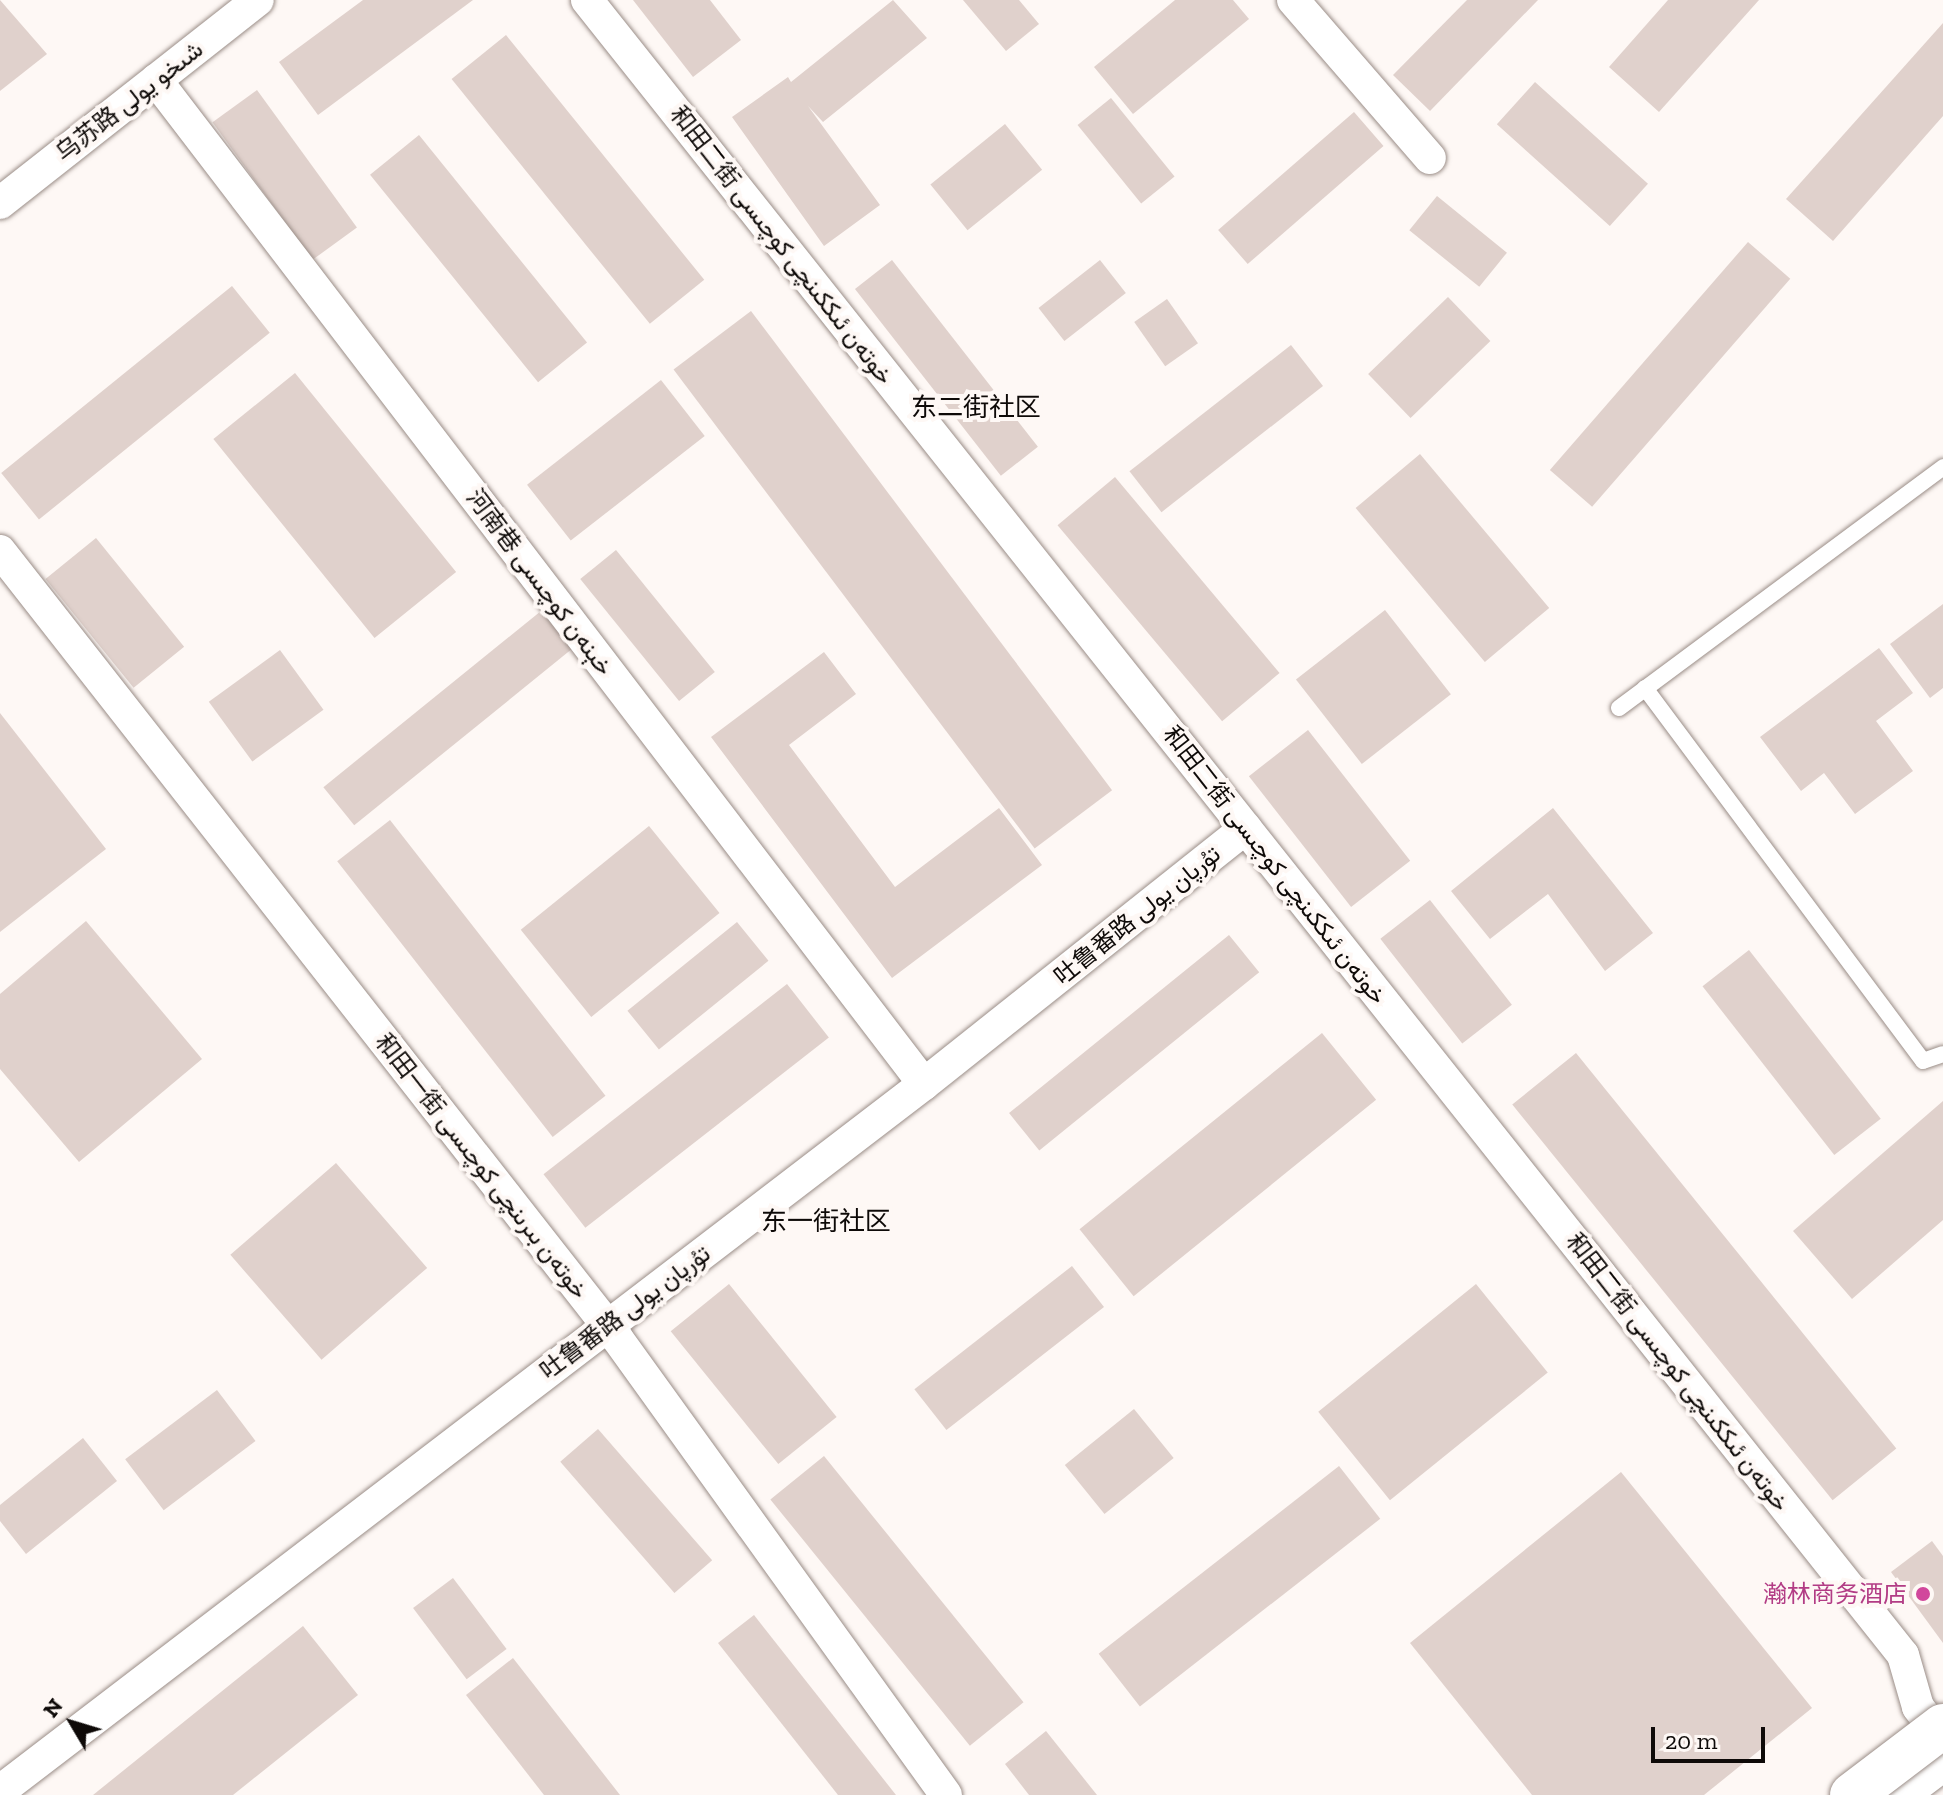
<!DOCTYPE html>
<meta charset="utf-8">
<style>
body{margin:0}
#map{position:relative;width:1943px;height:1795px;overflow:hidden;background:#fef8f5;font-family:"Zilla Slab",Vazirmatn,"Noto Sans SC",serif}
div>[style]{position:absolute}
.building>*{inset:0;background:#e0d1cc;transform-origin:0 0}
.roads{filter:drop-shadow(0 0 2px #9a8d87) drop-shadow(0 0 2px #9a8d87)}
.lane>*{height:16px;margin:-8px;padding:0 8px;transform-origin:8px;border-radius:8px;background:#fff}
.street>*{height:32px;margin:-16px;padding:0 16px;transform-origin:16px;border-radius:16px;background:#fff}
.secondary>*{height:44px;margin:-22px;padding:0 22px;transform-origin:22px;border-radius:22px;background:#fff}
.bridges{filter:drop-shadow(0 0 2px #9a8d87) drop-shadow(0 0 2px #9a8d87)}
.highway-bridge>*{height:44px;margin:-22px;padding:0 22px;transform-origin:22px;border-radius:22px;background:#fff}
.dots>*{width:22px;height:22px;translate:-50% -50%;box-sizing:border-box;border:4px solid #fef8f5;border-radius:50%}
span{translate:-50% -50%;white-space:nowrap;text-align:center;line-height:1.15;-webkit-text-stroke:8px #fef8f5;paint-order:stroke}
.street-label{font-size:24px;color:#0e0a08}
.hotel-label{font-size:24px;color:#b23c85}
.right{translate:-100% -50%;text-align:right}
.neighbourhood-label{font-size:26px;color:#0e0a08}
.north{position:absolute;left:32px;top:1683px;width:80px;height:80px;-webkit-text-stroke:6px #fef8f5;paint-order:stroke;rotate:308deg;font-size:22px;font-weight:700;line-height:32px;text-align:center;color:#0e0a08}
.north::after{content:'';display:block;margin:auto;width:28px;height:36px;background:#0e0a08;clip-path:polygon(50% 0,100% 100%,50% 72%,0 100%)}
.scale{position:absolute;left:1651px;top:1727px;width:114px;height:36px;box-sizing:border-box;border:4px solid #0e0a08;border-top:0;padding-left:10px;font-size:24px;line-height:28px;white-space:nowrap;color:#0e0a08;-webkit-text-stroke:6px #fef8f5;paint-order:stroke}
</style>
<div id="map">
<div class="building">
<i style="clip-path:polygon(0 0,47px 54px,0 91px)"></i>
<i style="clip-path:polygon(363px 0,473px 0,318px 115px,279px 62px)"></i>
<i style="clip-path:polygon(633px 0,710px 0,741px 40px,693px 77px)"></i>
<i style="clip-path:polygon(893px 0,927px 38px,823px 122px,808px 106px,880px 205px,824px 246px,732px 117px,788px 77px,791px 82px)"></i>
<i style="clip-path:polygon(963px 0,1019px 0,1039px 24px,1006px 51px)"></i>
<i style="clip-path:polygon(1175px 0,1233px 0,1249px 19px,1133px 114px,1094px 67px)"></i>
<i style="clip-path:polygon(1467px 0,1538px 0,1430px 111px,1393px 75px)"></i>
<i style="clip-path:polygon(1668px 0,1759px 0,1659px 112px,1609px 67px)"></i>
<i style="clip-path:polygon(1943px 23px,1943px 116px,1833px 241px,1786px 199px)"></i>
<i style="left:506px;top:35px;width:315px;height:70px;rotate:51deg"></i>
<i style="left:1535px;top:82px;width:152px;height:57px;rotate:42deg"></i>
<i style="left:257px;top:90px;width:170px;height:55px;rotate:54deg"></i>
<i style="left:1111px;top:98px;width:101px;height:43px;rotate:51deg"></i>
<i style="left:1354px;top:112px;width:45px;height:180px;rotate:49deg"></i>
<i style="left:1005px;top:124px;width:59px;height:96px;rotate:51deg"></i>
<i style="left:419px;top:135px;width:267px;height:63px;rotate:51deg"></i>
<i style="left:1437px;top:196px;width:90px;height:44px;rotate:39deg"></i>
<i style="left:1748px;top:242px;width:56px;height:302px;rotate:41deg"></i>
<i style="left:892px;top:260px;width:237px;height:47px;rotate:52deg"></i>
<i style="left:1100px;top:260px;width:42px;height:78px;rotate:52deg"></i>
<i style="left:232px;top:286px;width:60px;height:297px;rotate:51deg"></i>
<i style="left:1448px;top:297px;width:61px;height:111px;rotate:46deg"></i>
<i style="left:1167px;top:299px;width:54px;height:40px;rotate:55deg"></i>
<i style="left:751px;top:311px;width:600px;height:97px;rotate:53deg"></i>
<i style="left:1291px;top:345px;width:52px;height:205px;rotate:52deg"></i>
<i style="left:295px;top:373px;width:256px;height:105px;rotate:51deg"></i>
<i style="left:661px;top:380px;width:71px;height:170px;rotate:52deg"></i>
<i style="left:1420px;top:454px;width:201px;height:84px;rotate:50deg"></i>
<i style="left:1115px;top:477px;width:256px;height:75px;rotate:50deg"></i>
<i style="left:96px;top:538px;width:140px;height:65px;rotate:51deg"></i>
<i style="left:616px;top:550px;width:157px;height:46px;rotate:51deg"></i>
<i style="clip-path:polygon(1943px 604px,1943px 688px,1930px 698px,1890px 644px)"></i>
<i style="left:1385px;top:610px;width:107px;height:113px;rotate:52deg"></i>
<i style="left:541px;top:611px;width:49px;height:280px;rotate:51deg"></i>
<i style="clip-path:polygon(1879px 648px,1913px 693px,1876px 721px,1913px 771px,1855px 814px,1824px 773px,1801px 791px,1760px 737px)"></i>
<i style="left:280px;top:650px;width:74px;height:88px;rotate:54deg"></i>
<i style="clip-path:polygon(824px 652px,856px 694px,789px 745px,895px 887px,999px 808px,1042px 865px,892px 978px,711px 737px)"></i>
<i style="clip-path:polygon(0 713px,106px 849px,0 932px)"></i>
<i style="left:1308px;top:730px;width:166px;height:75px;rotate:52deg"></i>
<i style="clip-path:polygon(1553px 808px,1653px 933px,1605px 971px,1548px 894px,1490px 939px,1451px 891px)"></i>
<i style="left:390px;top:820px;width:350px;height:67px;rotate:52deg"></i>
<i style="left:649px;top:826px;width:112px;height:165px;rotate:51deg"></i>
<i style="left:1430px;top:900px;width:133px;height:63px;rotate:52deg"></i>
<i style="clip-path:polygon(86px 921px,202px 1059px,79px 1162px,0 1069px,0 994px)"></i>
<i style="left:737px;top:922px;width:50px;height:141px;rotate:51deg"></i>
<i style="left:1229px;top:935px;width:48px;height:283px;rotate:51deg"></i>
<i style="left:1749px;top:950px;width:214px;height:59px;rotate:52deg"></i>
<i style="left:787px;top:984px;width:68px;height:309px;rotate:52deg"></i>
<i style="left:1322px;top:1033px;width:86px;height:312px;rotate:51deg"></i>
<i style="left:1576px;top:1053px;width:509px;height:82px;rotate:51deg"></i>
<i style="clip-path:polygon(1943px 1101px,1943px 1220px,1852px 1299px,1793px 1231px)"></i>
<i style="left:336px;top:1163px;width:139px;height:140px;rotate:49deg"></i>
<i style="left:1072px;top:1266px;width:52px;height:200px;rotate:52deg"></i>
<i style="left:729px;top:1284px;width:171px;height:75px;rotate:51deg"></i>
<i style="left:1476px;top:1284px;width:114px;height:203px;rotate:51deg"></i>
<i style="left:217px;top:1390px;width:64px;height:115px;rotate:53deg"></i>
<i style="left:1134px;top:1409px;width:63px;height:89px;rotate:51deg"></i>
<i style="left:598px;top:1429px;width:174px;height:50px;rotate:49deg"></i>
<i style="clip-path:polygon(83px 1438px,117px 1481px,26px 1554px,0 1521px,0 1505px)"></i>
<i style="left:824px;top:1456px;width:317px;height:69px;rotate:51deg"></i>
<i style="left:1339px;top:1466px;width:67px;height:305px;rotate:52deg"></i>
<i style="clip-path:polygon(1621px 1472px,1812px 1708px,1704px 1795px,1532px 1795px,1410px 1643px)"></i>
<i style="clip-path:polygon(1932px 1541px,1943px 1556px,1943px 1643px,1891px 1572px)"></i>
<i style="left:453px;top:1578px;width:89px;height:50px;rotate:53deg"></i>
<i style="clip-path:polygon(754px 1615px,896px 1795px,838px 1795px,718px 1643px)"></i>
<i style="clip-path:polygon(303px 1626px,358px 1695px,233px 1795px,93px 1795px)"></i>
<i style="clip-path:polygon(513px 1658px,620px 1795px,544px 1795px,466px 1695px)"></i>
<i style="clip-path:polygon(1046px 1731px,1097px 1795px,1029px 1795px,1005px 1764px)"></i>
</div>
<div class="roads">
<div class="lane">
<i style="left:1645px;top:688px;width:465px;rotate:53.3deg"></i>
<i style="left:1923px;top:1061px;width:21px;rotate:-19deg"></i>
<i style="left:1619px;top:708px;width:404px;rotate:-36.6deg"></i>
</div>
<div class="street">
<i style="left:587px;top:0;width:2114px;rotate:51.51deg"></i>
<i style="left:1903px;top:1655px;width:54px;rotate:73.9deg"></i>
<i style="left:1918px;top:1707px;width:41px;rotate:52.9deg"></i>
<i style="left:1293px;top:0;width:209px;rotate:49.1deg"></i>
<i style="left:156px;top:80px;width:1264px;rotate:52.59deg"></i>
<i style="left:0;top:203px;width:328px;rotate:-38.2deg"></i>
<i style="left:0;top:551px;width:1000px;rotate:51.9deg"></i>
<i style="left:617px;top:1338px;width:563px;rotate:54.25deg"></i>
<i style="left:0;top:1791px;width:1163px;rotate:-37.42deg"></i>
<i style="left:924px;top:1084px;width:411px;rotate:-38.5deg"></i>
</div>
<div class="secondary">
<i style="left:1894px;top:1795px;width:61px;rotate:-37.1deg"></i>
</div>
</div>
<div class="bridges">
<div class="highway-bridge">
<i style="left:1852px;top:1795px;width:114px;rotate:-37.2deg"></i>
</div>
</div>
<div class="dots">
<i style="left:1923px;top:1594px;background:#d1479c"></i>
</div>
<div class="street-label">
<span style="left:129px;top:101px;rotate:-38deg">乌苏路 شىخو يولى</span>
<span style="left:782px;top:245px;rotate:52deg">和田二街 خوتەن ئىككىنچى كوچىسى</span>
<span style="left:540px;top:582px;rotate:53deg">河南巷 خېنەن كوچىسى</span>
<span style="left:1275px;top:865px;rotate:52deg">和田二街 خوتەن ئىككىنچى كوچىسى</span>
<span style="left:1137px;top:915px;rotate:-39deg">吐鲁番路 تۇرپان يولى</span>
<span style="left:482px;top:1166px;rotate:52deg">和田一街 خوتەن بىرىنچى كوچىسى</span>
<span style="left:625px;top:1312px;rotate:-37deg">吐鲁番路 تۇرپان يولى</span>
<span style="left:1678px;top:1372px;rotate:52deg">和田二街 خوتەن ئىككىنچى كوچىسى</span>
</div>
<div class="hotel-label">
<span class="right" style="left:1907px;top:1594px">瀚林商务酒店</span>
</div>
<div class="neighbourhood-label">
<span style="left:976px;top:408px">东二街社区</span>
<span style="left:826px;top:1222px">东一街社区</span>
</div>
<div class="north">N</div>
<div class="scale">20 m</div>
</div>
